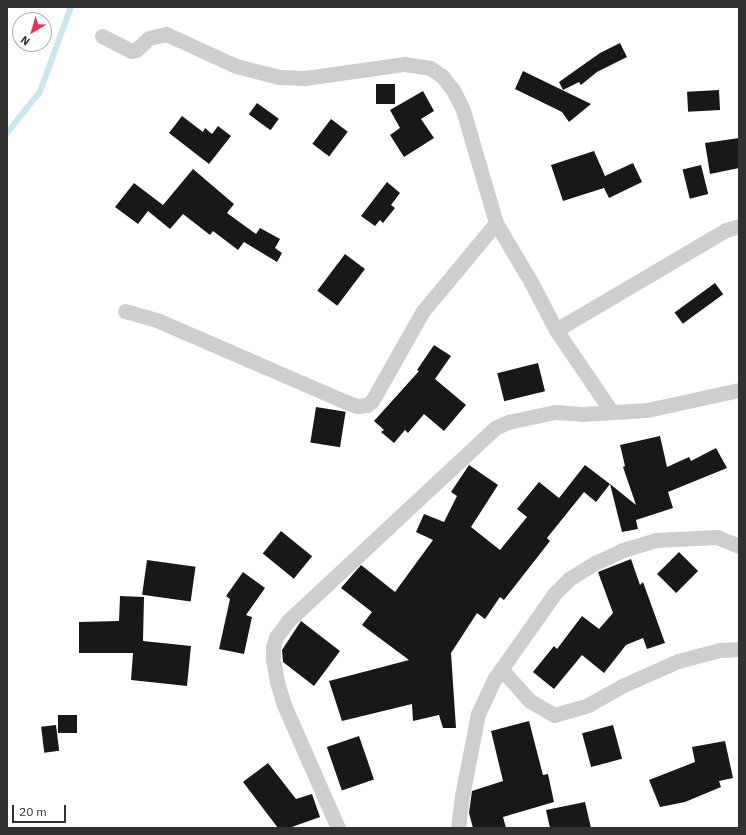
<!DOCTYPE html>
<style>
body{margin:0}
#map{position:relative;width:746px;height:835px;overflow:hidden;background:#fff;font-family:"IBM Plex Sans",sans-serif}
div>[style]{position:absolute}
.stream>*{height:5.5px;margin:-2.75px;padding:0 2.75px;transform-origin:2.75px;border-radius:2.75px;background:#cce5ee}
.building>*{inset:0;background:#181818;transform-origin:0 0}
.street>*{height:15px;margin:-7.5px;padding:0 7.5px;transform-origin:7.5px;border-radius:7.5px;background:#cecece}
span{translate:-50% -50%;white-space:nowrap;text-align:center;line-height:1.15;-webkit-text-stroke:4px #fff;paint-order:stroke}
.frame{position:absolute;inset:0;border:8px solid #313131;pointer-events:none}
.north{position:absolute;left:12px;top:12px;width:40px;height:40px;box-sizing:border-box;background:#fff;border:1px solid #adadad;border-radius:50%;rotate:218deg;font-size:11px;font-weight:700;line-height:16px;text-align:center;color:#313131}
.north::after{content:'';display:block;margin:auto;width:14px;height:18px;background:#e83358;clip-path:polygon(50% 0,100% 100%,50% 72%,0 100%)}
.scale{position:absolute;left:12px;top:805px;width:54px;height:18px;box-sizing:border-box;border:2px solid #313131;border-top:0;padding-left:5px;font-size:12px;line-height:14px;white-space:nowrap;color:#313131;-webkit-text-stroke:3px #fff;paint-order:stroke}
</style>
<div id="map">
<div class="stream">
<i style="left:7px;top:133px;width:53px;rotate:-51.2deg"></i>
<i style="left:40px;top:92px;width:90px;rotate:-70deg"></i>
</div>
<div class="building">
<i style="clip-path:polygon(620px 43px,627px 57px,597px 72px,581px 85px,579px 82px,563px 90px,559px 82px,600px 53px)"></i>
<i style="clip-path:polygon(523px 71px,591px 104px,569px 122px,562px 112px,515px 89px)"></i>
<i style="left:376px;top:84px;width:19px;height:20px"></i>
<i style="left:719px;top:90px;width:20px;height:32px;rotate:87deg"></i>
<i style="clip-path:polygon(423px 91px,434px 111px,421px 119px,434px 138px,404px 157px,390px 135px,400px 128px,390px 110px)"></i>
<i style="left:257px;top:103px;width:27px;height:14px;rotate:36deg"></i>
<i style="clip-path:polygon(182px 116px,203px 132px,205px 128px,212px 134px,218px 126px,231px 136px,209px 164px,169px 133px)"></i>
<i style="left:331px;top:119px;width:21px;height:31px;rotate:37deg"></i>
<i style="clip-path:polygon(739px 138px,739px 168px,710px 174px,705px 143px)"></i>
<i style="clip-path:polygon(594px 151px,605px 176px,633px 163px,642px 182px,609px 198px,604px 188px,563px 201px,551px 165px)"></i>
<i style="left:701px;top:165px;width:30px;height:19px;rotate:76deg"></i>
<i style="clip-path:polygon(193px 169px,234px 204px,227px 213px,256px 234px,260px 228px,280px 239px,275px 248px,282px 253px,277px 262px,244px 242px,238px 250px,213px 231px,210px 235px,183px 214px,170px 229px,148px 211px,138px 224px,115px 207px,134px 183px,163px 205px)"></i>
<i style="clip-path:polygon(387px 182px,400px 193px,391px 205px,395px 208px,383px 223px,380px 220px,375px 226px,361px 216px)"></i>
<i style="left:345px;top:254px;width:25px;height:46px;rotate:37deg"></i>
<i style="left:715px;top:283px;width:14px;height:50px;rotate:54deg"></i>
<i style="clip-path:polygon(434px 345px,451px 356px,435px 379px,466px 405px,444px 431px,424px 414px,408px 433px,405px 430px,394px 443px,381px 432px,384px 430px,374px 421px,419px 371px,417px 370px)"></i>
<i style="left:538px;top:363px;width:29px;height:42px;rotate:76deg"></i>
<i style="left:316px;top:407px;width:30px;height:36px;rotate:9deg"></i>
<i style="clip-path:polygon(660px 436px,667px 467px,689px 457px,691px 461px,716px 448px,727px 468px,668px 492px,673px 508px,636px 520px,638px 529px,622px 532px,610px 484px,636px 505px,623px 467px,625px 466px,620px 445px)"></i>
<i style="clip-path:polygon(469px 465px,498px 485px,471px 527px,500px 550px,527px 517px,517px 509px,539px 482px,559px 498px,585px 465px,610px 484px,596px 502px,584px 492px,547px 538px,550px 541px,504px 600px,500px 597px,485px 619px,477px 613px,451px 653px,456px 728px,443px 728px,439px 715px,413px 721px,412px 704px,342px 721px,329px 681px,409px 660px,362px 625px,372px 612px,341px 588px,361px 565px,395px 592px,433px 540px,416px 532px,424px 514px,444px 522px,457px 496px,451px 492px)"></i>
<i style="left:281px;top:531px;width:40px;height:29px;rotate:39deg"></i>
<i style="left:679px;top:552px;width:27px;height:31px;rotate:45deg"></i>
<i style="clip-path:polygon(631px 559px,640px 585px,643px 582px,665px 643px,647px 649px,643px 638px,626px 645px,604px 673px,582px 655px,554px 689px,533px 672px,554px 646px,557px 649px,582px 616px,599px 629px,613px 613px,598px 572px)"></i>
<i style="left:147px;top:560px;width:49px;height:35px;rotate:8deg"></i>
<i style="clip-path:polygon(243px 572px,265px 588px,246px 615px,252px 617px,244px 654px,219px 649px,230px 599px,226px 596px)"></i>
<i style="clip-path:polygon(120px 596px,144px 597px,143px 641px,191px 646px,187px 686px,131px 680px,133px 653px,79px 653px,79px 622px,119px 621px)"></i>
<i style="clip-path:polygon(301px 621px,340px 651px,314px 686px,283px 662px,282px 650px)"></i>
<i style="left:58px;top:715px;width:19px;height:18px"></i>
<i style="clip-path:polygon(529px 721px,543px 775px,548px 774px,554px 802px,503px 817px,506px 828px,473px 828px,469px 813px,472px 791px,503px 781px,491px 731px)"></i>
<i style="left:56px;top:725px;width:26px;height:15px;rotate:83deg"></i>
<i style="left:613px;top:725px;width:35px;height:32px;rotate:75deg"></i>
<i style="left:359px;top:736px;width:46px;height:34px;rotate:71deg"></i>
<i style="clip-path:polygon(725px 741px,733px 778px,719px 781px,721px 787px,685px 802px,660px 807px,649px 780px,695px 762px,692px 747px)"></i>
<i style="clip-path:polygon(268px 763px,296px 799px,312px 794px,320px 817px,289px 828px,278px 828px,243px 782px)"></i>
<i style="clip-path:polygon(585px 802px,591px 828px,550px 828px,546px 810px)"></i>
</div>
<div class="street">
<i style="left:102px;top:36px;width:33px;rotate:27deg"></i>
<i style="left:131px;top:51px;width:5px;rotate:-11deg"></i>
<i style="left:136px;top:50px;width:18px;rotate:-43deg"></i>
<i style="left:149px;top:38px;width:17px;rotate:-13deg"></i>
<i style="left:166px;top:34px;width:77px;rotate:24.6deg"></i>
<i style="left:236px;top:66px;width:44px;rotate:14.3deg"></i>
<i style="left:279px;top:77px;width:26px;rotate:2deg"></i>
<i style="left:305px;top:78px;width:101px;rotate:-8deg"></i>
<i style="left:405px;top:64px;width:25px;rotate:9deg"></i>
<i style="left:430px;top:68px;width:14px;rotate:34deg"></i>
<i style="left:442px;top:76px;width:18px;rotate:52deg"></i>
<i style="left:453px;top:90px;width:22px;rotate:63deg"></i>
<i style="left:463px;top:110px;width:118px;rotate:73.7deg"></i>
<i style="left:496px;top:223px;width:69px;rotate:59.3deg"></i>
<i style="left:531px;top:282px;width:54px;rotate:62.5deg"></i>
<i style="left:556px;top:330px;width:98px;rotate:55.8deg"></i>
<i style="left:125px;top:311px;width:35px;rotate:16deg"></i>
<i style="left:159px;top:321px;width:204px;rotate:23.4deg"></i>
<i style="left:346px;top:402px;width:12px;rotate:20deg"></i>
<i style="left:357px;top:406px;width:10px;rotate:-6deg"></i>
<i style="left:367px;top:405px;width:6px;rotate:-39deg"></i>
<i style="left:372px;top:401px;width:103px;rotate:-60.5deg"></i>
<i style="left:423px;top:311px;width:114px;rotate:-50.3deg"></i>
<i style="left:556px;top:330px;width:197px;rotate:-30.5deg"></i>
<i style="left:726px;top:230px;width:14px;rotate:-17deg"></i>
<i style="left:501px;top:669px;width:43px;rotate:47.8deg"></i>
<i style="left:530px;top:701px;width:28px;rotate:30deg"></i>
<i style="left:554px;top:715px;width:35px;rotate:-16deg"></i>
<i style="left:588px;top:705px;width:41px;rotate:-29.1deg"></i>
<i style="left:624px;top:685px;width:59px;rotate:-24deg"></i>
<i style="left:678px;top:661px;width:43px;rotate:-14.7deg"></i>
<i style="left:720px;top:650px;width:19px;rotate:-3deg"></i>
<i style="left:338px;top:828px;width:134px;rotate:-113.7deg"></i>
<i style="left:284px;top:705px;width:24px;rotate:-107deg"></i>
<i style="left:277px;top:682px;width:23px;rotate:-100deg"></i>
<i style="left:273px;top:659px;width:11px;rotate:-90deg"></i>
<i style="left:273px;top:648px;width:11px;rotate:-75deg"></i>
<i style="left:276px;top:637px;width:21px;rotate:-53deg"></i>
<i style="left:289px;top:620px;width:282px;rotate:-43deg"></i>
<i style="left:495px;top:428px;width:14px;rotate:-25deg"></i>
<i style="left:508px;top:422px;width:48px;rotate:-12deg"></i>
<i style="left:555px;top:412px;width:27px;rotate:4deg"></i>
<i style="left:582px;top:414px;width:65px;rotate:-3.5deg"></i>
<i style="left:647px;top:410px;width:94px;rotate:-12.3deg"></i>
<i style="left:458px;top:828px;width:32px;rotate:-83deg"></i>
<i style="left:462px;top:796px;width:84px;rotate:-79deg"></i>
<i style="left:478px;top:714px;width:40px;rotate:-65deg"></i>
<i style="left:495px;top:678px;width:104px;rotate:-54.8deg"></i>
<i style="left:555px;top:593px;width:20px;rotate:-45deg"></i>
<i style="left:569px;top:579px;width:31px;rotate:-32deg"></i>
<i style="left:595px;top:563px;width:31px;rotate:-25deg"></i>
<i style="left:623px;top:550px;width:34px;rotate:-17deg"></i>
<i style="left:655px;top:540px;width:62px;rotate:-2.8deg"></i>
<i style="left:717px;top:537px;width:24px;rotate:22deg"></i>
</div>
<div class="frame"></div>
<div class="north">N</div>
<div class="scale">20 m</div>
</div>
